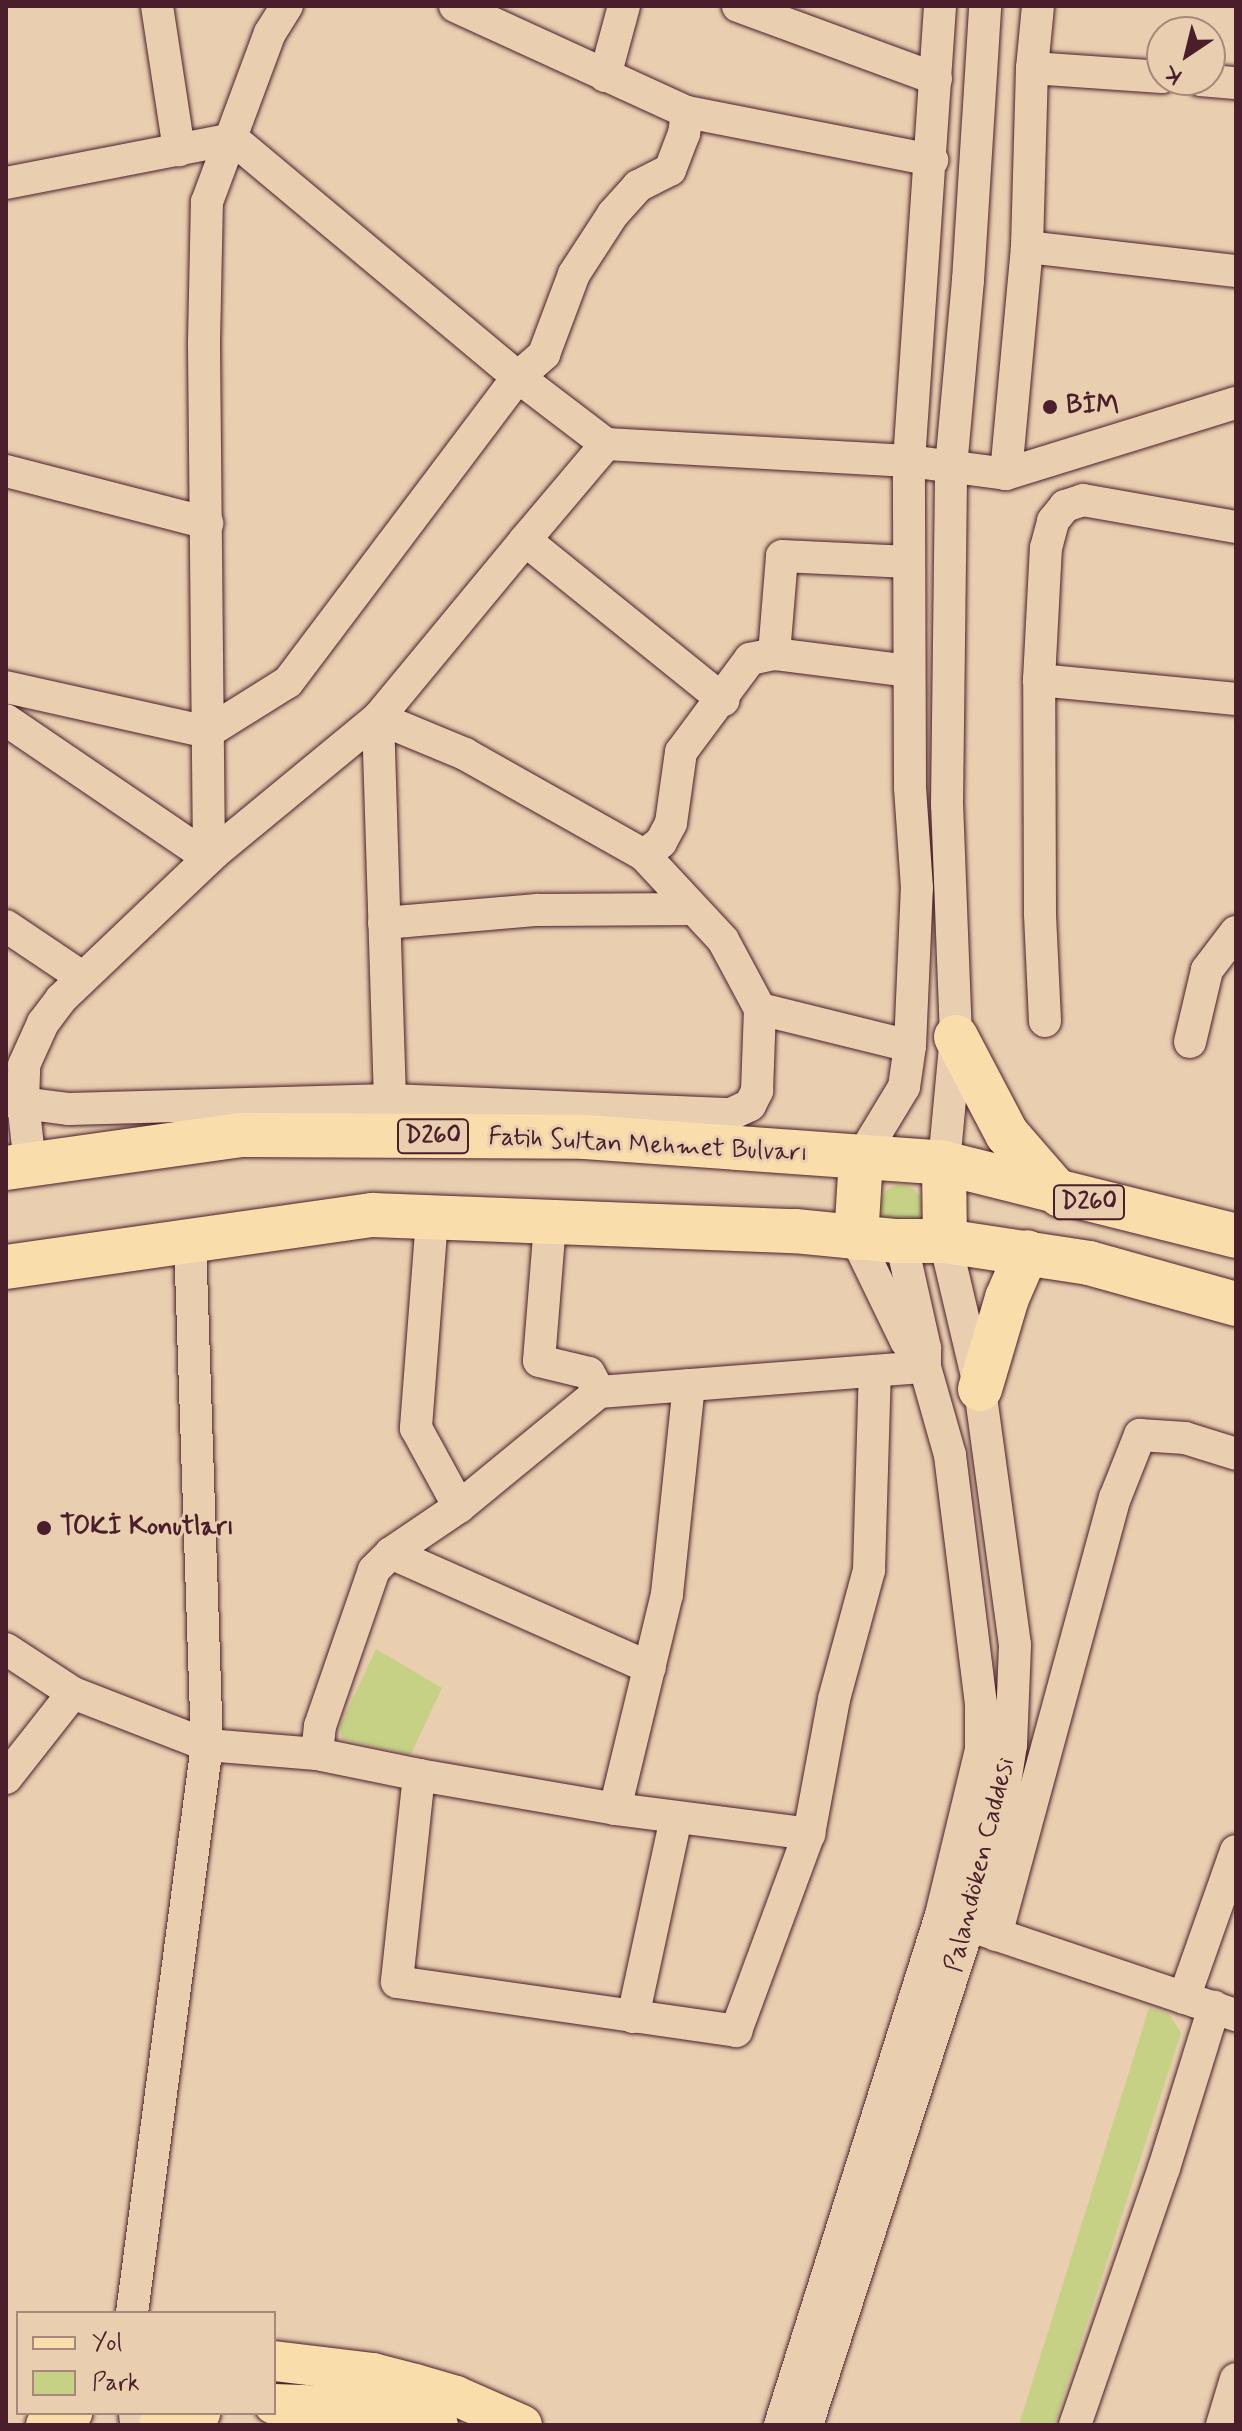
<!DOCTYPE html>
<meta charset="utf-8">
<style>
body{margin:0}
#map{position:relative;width:1242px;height:2431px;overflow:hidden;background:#e9ceb0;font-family:Mynerve,sans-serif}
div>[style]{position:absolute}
.green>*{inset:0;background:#c6d185}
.round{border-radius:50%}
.roads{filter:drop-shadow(0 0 2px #4a1f2b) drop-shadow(0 0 2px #4a1f2b)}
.minor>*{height:32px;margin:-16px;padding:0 16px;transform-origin:16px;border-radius:16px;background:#e9ceb0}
.major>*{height:40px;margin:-20px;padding:0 20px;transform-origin:20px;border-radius:20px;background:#f9deab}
.highway>*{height:44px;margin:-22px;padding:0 22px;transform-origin:22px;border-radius:22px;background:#f9deab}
.dots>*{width:22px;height:22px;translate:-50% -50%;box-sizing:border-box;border:4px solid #e9ceb0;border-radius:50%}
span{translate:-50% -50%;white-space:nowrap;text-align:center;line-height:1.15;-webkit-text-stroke:6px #e9ceb0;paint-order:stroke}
.shield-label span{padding:2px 6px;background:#e9ceb0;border:2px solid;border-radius:6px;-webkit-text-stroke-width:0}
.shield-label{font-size:24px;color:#4a1f2b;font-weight:700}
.poi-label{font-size:26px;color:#4a1f2b;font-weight:700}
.left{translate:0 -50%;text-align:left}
.street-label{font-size:26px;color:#4a1f2b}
.frame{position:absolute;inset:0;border:8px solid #4a1f2b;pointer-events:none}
.legend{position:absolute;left:16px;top:2311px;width:260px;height:104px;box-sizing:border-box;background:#e9ceb0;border:2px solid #a9887b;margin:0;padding:10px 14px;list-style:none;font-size:24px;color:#4a1f2b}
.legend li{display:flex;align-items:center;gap:16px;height:40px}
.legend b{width:40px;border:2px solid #a9887b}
.north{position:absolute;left:1146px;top:16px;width:80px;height:80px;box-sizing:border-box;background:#e9ceb0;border:2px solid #a9887b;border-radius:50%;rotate:215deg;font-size:22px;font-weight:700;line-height:32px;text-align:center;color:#4a1f2b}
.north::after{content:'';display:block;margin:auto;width:28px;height:36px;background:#4a1f2b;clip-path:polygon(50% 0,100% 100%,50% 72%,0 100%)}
</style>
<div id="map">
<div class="green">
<i class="round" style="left:880px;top:1185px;width:42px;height:42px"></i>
<i style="clip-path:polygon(376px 1649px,442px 1688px,411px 1754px,342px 1739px,340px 1726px)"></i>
<i style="clip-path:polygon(1149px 2008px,1169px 2014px,1181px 2033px,1054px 2425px,1019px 2425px)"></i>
</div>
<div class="roads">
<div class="minor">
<i style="left:157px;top:6px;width:146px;rotate:81.3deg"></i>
<i style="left:455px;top:6px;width:255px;rotate:24.6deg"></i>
<i style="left:687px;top:112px;width:250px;rotate:11.1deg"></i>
<i style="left:738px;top:6px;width:211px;rotate:20.2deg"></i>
<i style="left:1038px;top:6px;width:62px;rotate:95.5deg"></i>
<i style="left:1032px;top:68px;width:179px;rotate:91.6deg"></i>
<i style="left:1027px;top:247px;width:228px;rotate:95.3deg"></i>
<i style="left:1006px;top:474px;width:241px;rotate:-17.2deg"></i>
<i style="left:1032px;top:68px;width:130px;rotate:4deg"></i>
<i style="left:605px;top:76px;width:73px;rotate:-74.8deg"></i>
<i style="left:1200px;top:80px;width:36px;rotate:5deg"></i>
<i style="left:6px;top:183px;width:231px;rotate:-11deg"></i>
<i style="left:233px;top:139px;width:371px;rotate:39.9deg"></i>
<i style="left:518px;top:377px;width:111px;rotate:37.3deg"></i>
<i style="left:606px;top:444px;width:303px;rotate:3.2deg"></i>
<i style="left:909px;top:461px;width:98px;rotate:7.6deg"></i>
<i style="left:1027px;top:247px;width:210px;rotate:6.6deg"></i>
<i style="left:6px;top:471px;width:208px;rotate:14.5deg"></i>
<i style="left:525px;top:540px;width:126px;rotate:-49.8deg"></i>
<i style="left:774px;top:654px;width:98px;rotate:-85.3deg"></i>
<i style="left:782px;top:556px;width:127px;rotate:2.7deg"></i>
<i style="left:1039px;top:680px;width:198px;rotate:5.5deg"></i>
<i style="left:6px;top:687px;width:207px;rotate:12.6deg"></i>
<i style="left:208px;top:732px;width:94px;rotate:-32deg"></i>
<i style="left:288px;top:682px;width:382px;rotate:-53deg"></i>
<i style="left:518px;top:377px;width:35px;rotate:-41deg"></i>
<i style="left:544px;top:354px;width:85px;rotate:-69.4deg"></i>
<i style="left:574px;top:274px;width:72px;rotate:-57deg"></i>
<i style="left:613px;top:214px;width:38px;rotate:-48deg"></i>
<i style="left:638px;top:186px;width:36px;rotate:-27deg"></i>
<i style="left:670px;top:170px;width:39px;rotate:-69deg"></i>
<i style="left:684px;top:134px;width:22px;rotate:-82deg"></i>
<i style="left:378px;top:718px;width:382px;rotate:88.2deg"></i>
<i style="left:6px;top:720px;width:245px;rotate:34.2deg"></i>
<i style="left:644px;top:855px;width:21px;rotate:-37deg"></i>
<i style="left:661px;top:842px;width:21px;rotate:-62deg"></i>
<i style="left:671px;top:823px;width:72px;rotate:-82deg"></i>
<i style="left:681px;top:752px;width:116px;rotate:-53.4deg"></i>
<i style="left:750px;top:659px;width:25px;rotate:-12deg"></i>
<i style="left:774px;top:654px;width:135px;rotate:7.2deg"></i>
<i style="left:209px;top:858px;width:516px;rotate:-90.56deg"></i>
<i style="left:204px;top:342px;width:140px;rotate:-88.8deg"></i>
<i style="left:207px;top:202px;width:180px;rotate:-69.6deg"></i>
<i style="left:270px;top:33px;width:32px;rotate:-58deg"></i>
<i style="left:384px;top:923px;width:154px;rotate:-4.9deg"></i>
<i style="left:537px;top:910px;width:156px;rotate:-0.4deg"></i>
<i style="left:6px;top:926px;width:92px;rotate:33.9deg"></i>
<i style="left:760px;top:1009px;width:154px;rotate:13.9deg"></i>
<i style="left:1045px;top:1021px;width:108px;rotate:-92.7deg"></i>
<i style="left:1040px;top:913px;width:233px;rotate:-90.2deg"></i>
<i style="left:1039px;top:680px;width:132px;rotate:-87deg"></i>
<i style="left:1046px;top:548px;width:28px;rotate:-75deg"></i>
<i style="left:1053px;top:521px;width:19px;rotate:-51deg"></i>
<i style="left:1065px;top:506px;width:19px;rotate:-18deg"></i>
<i style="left:1083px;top:500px;width:155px;rotate:10deg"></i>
<i style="left:1190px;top:1042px;width:74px;rotate:-76.7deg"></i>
<i style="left:1207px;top:970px;width:48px;rotate:-52.7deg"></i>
<i style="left:6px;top:1101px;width:64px;rotate:7.2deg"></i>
<i style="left:69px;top:1109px;width:321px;rotate:-1.6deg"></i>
<i style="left:390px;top:1100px;width:341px;rotate:2.4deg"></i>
<i style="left:731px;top:1114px;width:21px;rotate:-25deg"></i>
<i style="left:750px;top:1105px;width:16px;rotate:-63deg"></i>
<i style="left:757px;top:1091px;width:82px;rotate:-87.9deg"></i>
<i style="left:760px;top:1009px;width:78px;rotate:-118.2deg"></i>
<i style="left:723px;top:940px;width:116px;rotate:-132.9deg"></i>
<i style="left:644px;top:855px;width:206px;rotate:-150.6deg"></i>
<i style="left:465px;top:754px;width:94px;rotate:-157.5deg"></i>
<i style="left:861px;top:1158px;width:83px;rotate:-58.8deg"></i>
<i style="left:904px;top:1087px;width:41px;rotate:-81.7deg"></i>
<i style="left:910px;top:1046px;width:158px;rotate:-87.5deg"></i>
<i style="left:917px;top:888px;width:101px;rotate:-94deg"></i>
<i style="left:910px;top:787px;width:326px;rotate:-90.2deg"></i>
<i style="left:909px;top:461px;width:456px;rotate:-86.1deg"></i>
<i style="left:944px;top:1163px;width:127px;rotate:-84.6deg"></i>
<i style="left:956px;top:1037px;width:232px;rotate:-92.2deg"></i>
<i style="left:947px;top:805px;width:338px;rotate:-89.3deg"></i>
<i style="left:951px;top:467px;width:188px;rotate:-84.8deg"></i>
<i style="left:968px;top:280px;width:275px;rotate:-86.4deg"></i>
<i style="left:30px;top:1165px;width:63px;rotate:-96.3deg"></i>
<i style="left:23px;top:1102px;width:37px;rotate:-88deg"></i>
<i style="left:24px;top:1065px;width:46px;rotate:-65.7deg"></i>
<i style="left:43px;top:1023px;width:30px;rotate:-53deg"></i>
<i style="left:61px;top:999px;width:210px;rotate:-43.6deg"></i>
<i style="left:213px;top:854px;width:214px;rotate:-39.5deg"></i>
<i style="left:378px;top:718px;width:231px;rotate:-50.4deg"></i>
<i style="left:525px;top:540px;width:255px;rotate:38.9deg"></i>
<i style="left:432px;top:1219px;width:210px;rotate:94.4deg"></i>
<i style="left:416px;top:1428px;width:90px;rotate:61.4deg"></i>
<i style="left:550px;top:1224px;width:137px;rotate:94.6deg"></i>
<i style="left:539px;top:1361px;width:51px;rotate:13.5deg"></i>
<i style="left:589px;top:1373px;width:21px;rotate:62deg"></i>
<i style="left:391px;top:1553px;width:283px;rotate:23.9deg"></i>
<i style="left:6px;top:1649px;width:80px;rotate:33.3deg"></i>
<i style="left:73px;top:1693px;width:144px;rotate:21.2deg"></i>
<i style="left:207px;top:1745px;width:110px;rotate:4.7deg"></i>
<i style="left:317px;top:1754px;width:104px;rotate:11.6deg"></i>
<i style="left:419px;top:1775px;width:208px;rotate:96.1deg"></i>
<i style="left:397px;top:1982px;width:343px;rotate:8.2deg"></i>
<i style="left:736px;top:2031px;width:210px;rotate:-69.7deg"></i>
<i style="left:809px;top:1834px;width:137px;rotate:-79.5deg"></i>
<i style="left:834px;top:1699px;width:134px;rotate:-74.8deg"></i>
<i style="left:869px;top:1570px;width:199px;rotate:-88.3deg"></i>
<i style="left:317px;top:1754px;width:28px;rotate:-84deg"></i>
<i style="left:320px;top:1726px;width:165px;rotate:-70.9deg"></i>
<i style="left:374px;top:1570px;width:24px;rotate:-45deg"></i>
<i style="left:391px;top:1553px;width:82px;rotate:-34.1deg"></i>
<i style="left:459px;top:1507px;width:181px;rotate:-39.4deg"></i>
<i style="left:599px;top:1392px;width:327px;rotate:-4.4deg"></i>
<i style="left:925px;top:1367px;width:19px;rotate:-90deg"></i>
<i style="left:925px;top:1348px;width:110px;rotate:-102.6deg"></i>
<i style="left:419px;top:1775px;width:199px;rotate:9.8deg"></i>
<i style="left:615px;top:1809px;width:196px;rotate:7.3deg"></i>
<i style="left:6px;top:1778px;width:108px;rotate:-51.8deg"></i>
<i style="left:615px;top:1809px;width:221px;rotate:-76.4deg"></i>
<i style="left:667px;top:1594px;width:210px;rotate:-84deg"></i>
<i style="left:977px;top:1928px;width:273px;rotate:18.6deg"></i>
<i style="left:996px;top:1935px;width:453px;rotate:-74.8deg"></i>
<i style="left:1115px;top:1498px;width:68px;rotate:-68.4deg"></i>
<i style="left:1140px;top:1435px;width:45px;rotate:3.8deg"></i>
<i style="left:1185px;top:1438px;width:53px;rotate:17.4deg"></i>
<i style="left:1184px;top:1998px;width:156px;rotate:-70.5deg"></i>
<i style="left:633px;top:2017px;width:204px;rotate:-77.8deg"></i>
<i style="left:132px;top:2313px;width:573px;rotate:-82.48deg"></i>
<i style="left:207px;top:1745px;width:505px;rotate:-91.93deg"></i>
<i style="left:135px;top:2413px;width:12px;rotate:85deg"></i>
<i style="left:780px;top:2425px;width:535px;rotate:-72.48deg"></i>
<i style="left:941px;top:1915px;width:170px;rotate:-76.4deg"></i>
<i style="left:981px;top:1750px;width:46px;rotate:-90deg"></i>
<i style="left:981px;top:1704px;width:251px;rotate:-97.1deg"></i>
<i style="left:950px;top:1455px;width:91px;rotate:-105.9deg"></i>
<i style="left:925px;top:1367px;width:32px;rotate:-126deg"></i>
<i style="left:906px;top:1341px;width:114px;rotate:-115.9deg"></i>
<i style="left:807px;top:2425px;width:526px;rotate:-72.05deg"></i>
<i style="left:969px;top:1925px;width:140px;rotate:-75.6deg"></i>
<i style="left:1004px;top:1789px;width:45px;rotate:-81deg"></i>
<i style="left:1011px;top:1745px;width:100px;rotate:-87.7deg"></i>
<i style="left:1015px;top:1645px;width:258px;rotate:-97.8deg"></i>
<i style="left:980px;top:1389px;width:152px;rotate:-103.3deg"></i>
<i style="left:1075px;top:2425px;width:272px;rotate:-70.9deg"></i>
<i style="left:1164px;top:2168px;width:169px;rotate:-72.7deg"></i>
<i style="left:1222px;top:2425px;width:48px;rotate:-73.1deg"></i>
</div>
<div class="major">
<i style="left:274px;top:2361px;width:100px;rotate:6.9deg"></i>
<i style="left:373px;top:2373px;width:43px;rotate:14.7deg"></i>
<i style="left:415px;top:2384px;width:43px;rotate:16.3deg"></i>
<i style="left:456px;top:2396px;width:72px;rotate:23.7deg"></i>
<i style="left:274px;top:2404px;width:86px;rotate:2deg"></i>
<i style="left:360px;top:2407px;width:80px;rotate:13deg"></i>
<i style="left:46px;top:2425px;width:29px;rotate:-25deg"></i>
<i style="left:159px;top:2425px;width:43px;rotate:-16.3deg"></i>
</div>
<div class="highway">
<i style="left:956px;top:1037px;width:110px;rotate:62.3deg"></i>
<i style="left:1007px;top:1134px;width:81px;rotate:49deg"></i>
<i style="left:944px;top:1163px;width:78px;rotate:89.3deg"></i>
<i style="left:6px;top:1168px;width:238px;rotate:-8deg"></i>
<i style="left:242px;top:1135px;width:343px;rotate:0.3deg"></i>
<i style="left:585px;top:1137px;width:360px;rotate:4.1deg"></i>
<i style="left:944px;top:1163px;width:301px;rotate:14deg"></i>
<i style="left:856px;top:1238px;width:80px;rotate:-86.4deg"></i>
<i style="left:6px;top:1267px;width:371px;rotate:-8.1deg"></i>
<i style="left:373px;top:1215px;width:422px;rotate:2.2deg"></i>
<i style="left:795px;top:1231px;width:100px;rotate:5.7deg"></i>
<i style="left:895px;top:1241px;width:50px"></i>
<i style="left:945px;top:1241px;width:146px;rotate:8.7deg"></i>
<i style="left:1089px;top:1263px;width:153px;rotate:15.6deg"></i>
<i style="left:980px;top:1389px;width:95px;rotate:-73.5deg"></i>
<i style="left:1007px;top:1298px;width:50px;rotate:-66.5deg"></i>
</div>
</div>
<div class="dots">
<i style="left:1050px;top:407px;background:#4a1f2b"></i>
<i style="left:44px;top:1528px;background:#4a1f2b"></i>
</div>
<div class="shield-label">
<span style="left:433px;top:1136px">D260</span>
<span style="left:1089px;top:1202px">D260</span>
</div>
<div class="poi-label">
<span class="left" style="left:1066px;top:407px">BİM</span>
<span class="left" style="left:60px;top:1528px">TOKİ Konutları</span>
</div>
<div class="street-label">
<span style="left:648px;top:1146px;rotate:3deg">Fatih Sultan Mehmet Bulvarı</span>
<span style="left:981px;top:1865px;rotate:-76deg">Palandöken Caddesi</span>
</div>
<div class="frame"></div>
<ul class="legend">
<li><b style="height:10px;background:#f9deab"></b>Yol</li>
<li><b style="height:22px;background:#c6d185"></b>Park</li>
</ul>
<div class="north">K</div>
</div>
